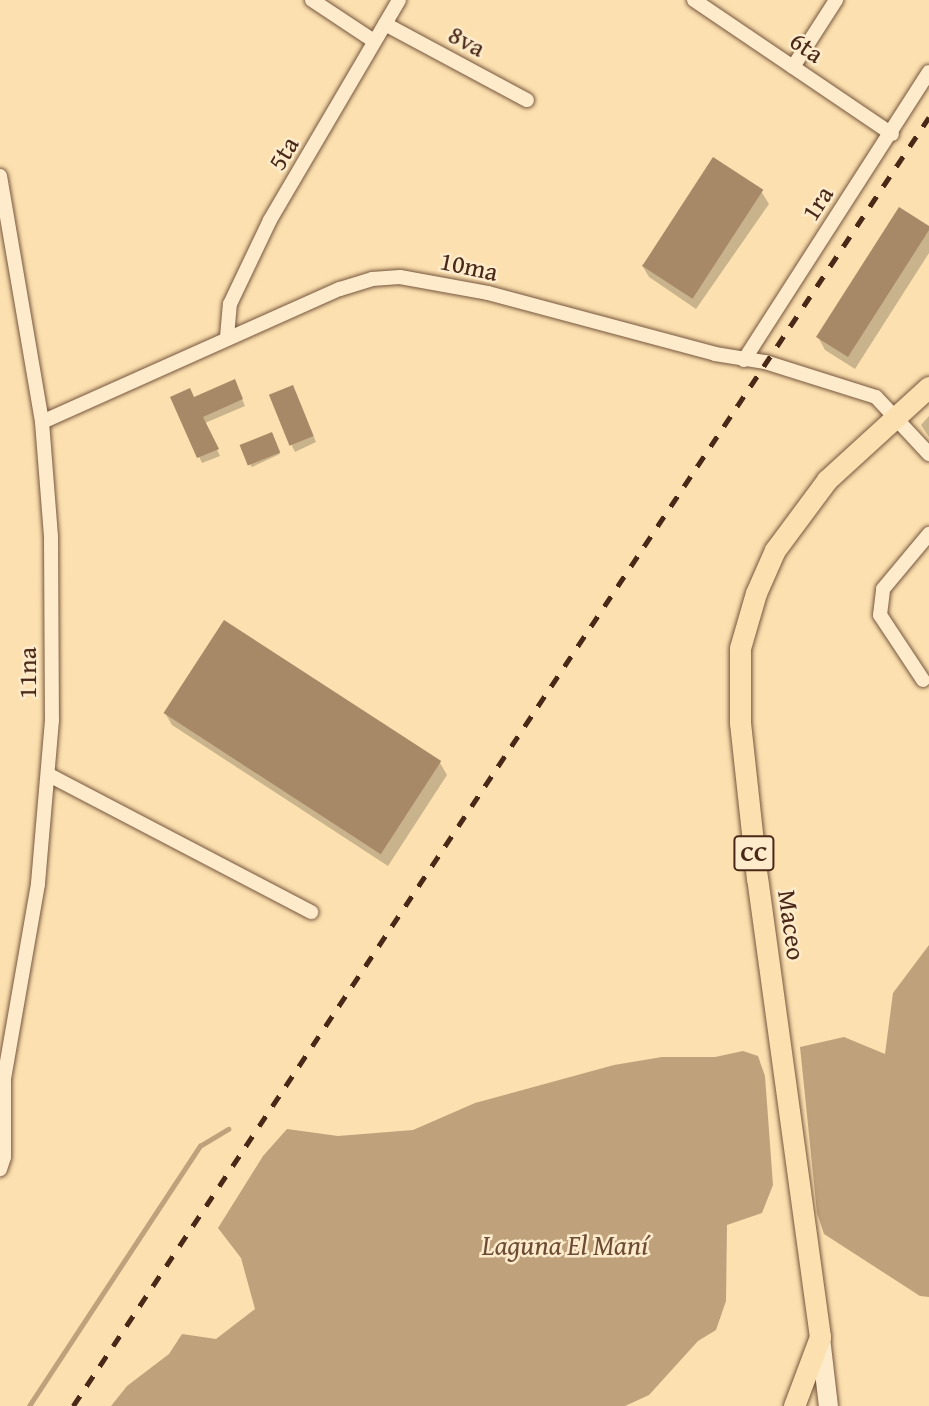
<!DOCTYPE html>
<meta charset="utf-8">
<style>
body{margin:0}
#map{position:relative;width:929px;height:1406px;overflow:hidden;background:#fce0af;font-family:"Gentium Book Plus",serif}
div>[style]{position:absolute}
.water>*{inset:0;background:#bfa17c}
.shadow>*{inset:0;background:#0003;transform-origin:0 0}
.stream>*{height:4.5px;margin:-2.25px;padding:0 2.25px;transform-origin:2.25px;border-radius:2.25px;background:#bfa17c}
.building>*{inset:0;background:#a78867;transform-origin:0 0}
.roads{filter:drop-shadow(0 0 2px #76563e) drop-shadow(0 0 2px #76563e)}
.street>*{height:14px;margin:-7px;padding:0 7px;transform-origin:7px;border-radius:7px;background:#fdebcb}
.secondary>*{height:19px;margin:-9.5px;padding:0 9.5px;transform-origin:9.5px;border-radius:9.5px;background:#fdebcb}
.primary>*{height:21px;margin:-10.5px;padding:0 10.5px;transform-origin:10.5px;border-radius:10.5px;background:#fce0af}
.rail>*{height:4.5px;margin-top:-2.25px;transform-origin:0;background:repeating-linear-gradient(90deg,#4a2818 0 12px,transparent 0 24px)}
span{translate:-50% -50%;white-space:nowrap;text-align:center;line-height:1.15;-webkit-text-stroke:5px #fdebcb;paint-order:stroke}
.shield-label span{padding:2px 5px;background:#fdebcb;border:2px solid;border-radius:5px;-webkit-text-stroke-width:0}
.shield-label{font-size:24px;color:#4a2818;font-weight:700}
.street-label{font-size:26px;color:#4a2818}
.water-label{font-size:28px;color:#6d4c36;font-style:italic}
</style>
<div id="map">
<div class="water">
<i style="clip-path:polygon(929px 945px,929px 1297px,920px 1296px,824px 1234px,817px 1213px,800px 1047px,844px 1037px,885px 1054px,893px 993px)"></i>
<i style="clip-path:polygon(743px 1051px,758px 1056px,765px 1076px,773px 1185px,762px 1213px,727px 1225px,726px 1301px,716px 1330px,698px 1341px,649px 1395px,625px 1406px,111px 1406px,127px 1386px,169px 1354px,182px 1334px,216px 1339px,255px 1309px,241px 1258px,218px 1228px,263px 1156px,287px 1129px,338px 1136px,413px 1130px,475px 1103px,614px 1065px,662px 1057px,715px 1057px)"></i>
</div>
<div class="shadow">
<i style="clip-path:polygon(761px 191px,769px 204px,696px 309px,649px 277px,642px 265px)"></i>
<i style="clip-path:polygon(929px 228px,929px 253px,855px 369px,825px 350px,818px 337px)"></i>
<i style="clip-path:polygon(237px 387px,245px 406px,205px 423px,220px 456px,202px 463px,172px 397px,194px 399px)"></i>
<i style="clip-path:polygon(296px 393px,316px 442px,295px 452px,292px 446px)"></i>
<i style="clip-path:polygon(929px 416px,929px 437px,921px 425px)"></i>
<i style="left:271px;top:435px;width:21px;height:31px;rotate:65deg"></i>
<i style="clip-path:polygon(225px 623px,440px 763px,447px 775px,388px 866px,172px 725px,165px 713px)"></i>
</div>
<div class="stream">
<i style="left:29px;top:1406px;width:311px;rotate:-56.7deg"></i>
<i style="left:200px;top:1146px;width:33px;rotate:-31deg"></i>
</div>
<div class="building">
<i style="left:713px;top:157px;width:60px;height:130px;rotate:33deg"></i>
<i style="clip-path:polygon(899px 207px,929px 226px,929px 230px,848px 357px,816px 337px)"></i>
<i style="clip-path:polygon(235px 379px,243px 399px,203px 417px,219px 449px,197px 458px,170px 397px,190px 388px,194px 397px)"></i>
<i style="left:293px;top:385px;width:55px;height:26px;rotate:68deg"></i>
<i style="left:272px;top:432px;width:22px;height:35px;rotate:68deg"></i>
<i style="left:224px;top:620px;width:259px;height:111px;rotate:33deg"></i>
</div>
<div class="roads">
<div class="street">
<i style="left:312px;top:0;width:74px;rotate:33.5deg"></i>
<i style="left:694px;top:0;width:239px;rotate:34.1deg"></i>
<i style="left:385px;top:24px;width:161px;rotate:28.2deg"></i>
<i style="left:793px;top:67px;width:80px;rotate:-57.3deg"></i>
<i style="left:0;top:176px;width:250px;rotate:80.3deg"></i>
<i style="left:42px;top:422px;width:114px;rotate:85.5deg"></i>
<i style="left:51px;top:536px;width:184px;rotate:89.7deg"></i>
<i style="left:52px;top:720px;width:165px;rotate:94.9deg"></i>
<i style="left:38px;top:884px;width:197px;rotate:99.9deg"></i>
<i style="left:4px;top:1078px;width:79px;rotate:90deg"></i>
<i style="left:4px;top:1157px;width:13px;rotate:108deg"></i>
<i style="left:227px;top:337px;width:33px;rotate:-85deg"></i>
<i style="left:230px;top:304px;width:93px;rotate:-64.5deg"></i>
<i style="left:270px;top:220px;width:255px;rotate:-59.6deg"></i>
<i style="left:744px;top:360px;width:342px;rotate:-57.3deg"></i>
<i style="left:42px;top:422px;width:326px;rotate:-24.1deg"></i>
<i style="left:340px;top:289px;width:34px;rotate:-17deg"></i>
<i style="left:372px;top:279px;width:28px;rotate:-4deg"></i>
<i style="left:400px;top:277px;width:89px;rotate:10.3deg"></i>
<i style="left:488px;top:293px;width:235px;rotate:15deg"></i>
<i style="left:715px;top:354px;width:51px;rotate:9.1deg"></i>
<i style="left:765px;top:362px;width:116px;rotate:17.5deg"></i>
<i style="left:876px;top:397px;width:78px;rotate:47.1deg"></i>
<i style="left:923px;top:680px;width:78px;rotate:-123.5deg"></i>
<i style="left:880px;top:615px;width:26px;rotate:-83deg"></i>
<i style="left:883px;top:589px;width:72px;rotate:-50.1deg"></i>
<i style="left:49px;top:775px;width:296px;rotate:27.6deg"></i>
</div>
<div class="secondary">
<i style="left:820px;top:1337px;width:69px;rotate:83.4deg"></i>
</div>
<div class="primary">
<i style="left:794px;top:1406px;width:74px;rotate:-69.4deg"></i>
<i style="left:820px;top:1337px;width:462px;rotate:-97.8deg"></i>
<i style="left:757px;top:879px;width:157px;rotate:-96.2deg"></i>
<i style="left:740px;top:723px;width:75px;rotate:-90deg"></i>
<i style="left:740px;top:648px;width:57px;rotate:-73.8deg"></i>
<i style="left:756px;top:593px;width:47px;rotate:-66.2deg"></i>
<i style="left:775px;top:550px;width:87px;rotate:-53.4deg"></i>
<i style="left:827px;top:480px;width:138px;rotate:-42.4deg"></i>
</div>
</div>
<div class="rail">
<i style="left:73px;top:1406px;width:1547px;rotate:-56.41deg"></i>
</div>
<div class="shield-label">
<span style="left:754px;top:853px">CC</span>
</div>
<div class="street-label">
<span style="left:467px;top:41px;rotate:28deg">8va</span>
<span style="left:807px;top:47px;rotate:34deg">6ta</span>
<span style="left:283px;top:153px;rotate:-59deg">5ta</span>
<span style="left:817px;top:203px;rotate:-57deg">1ra</span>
<span style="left:469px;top:266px;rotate:12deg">10ma</span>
<span style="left:27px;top:673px;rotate:-90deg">11na</span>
<span style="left:792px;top:925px;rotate:82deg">Maceo</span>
</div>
<div class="water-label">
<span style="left:565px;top:1245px">Laguna El Maní</span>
</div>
</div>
